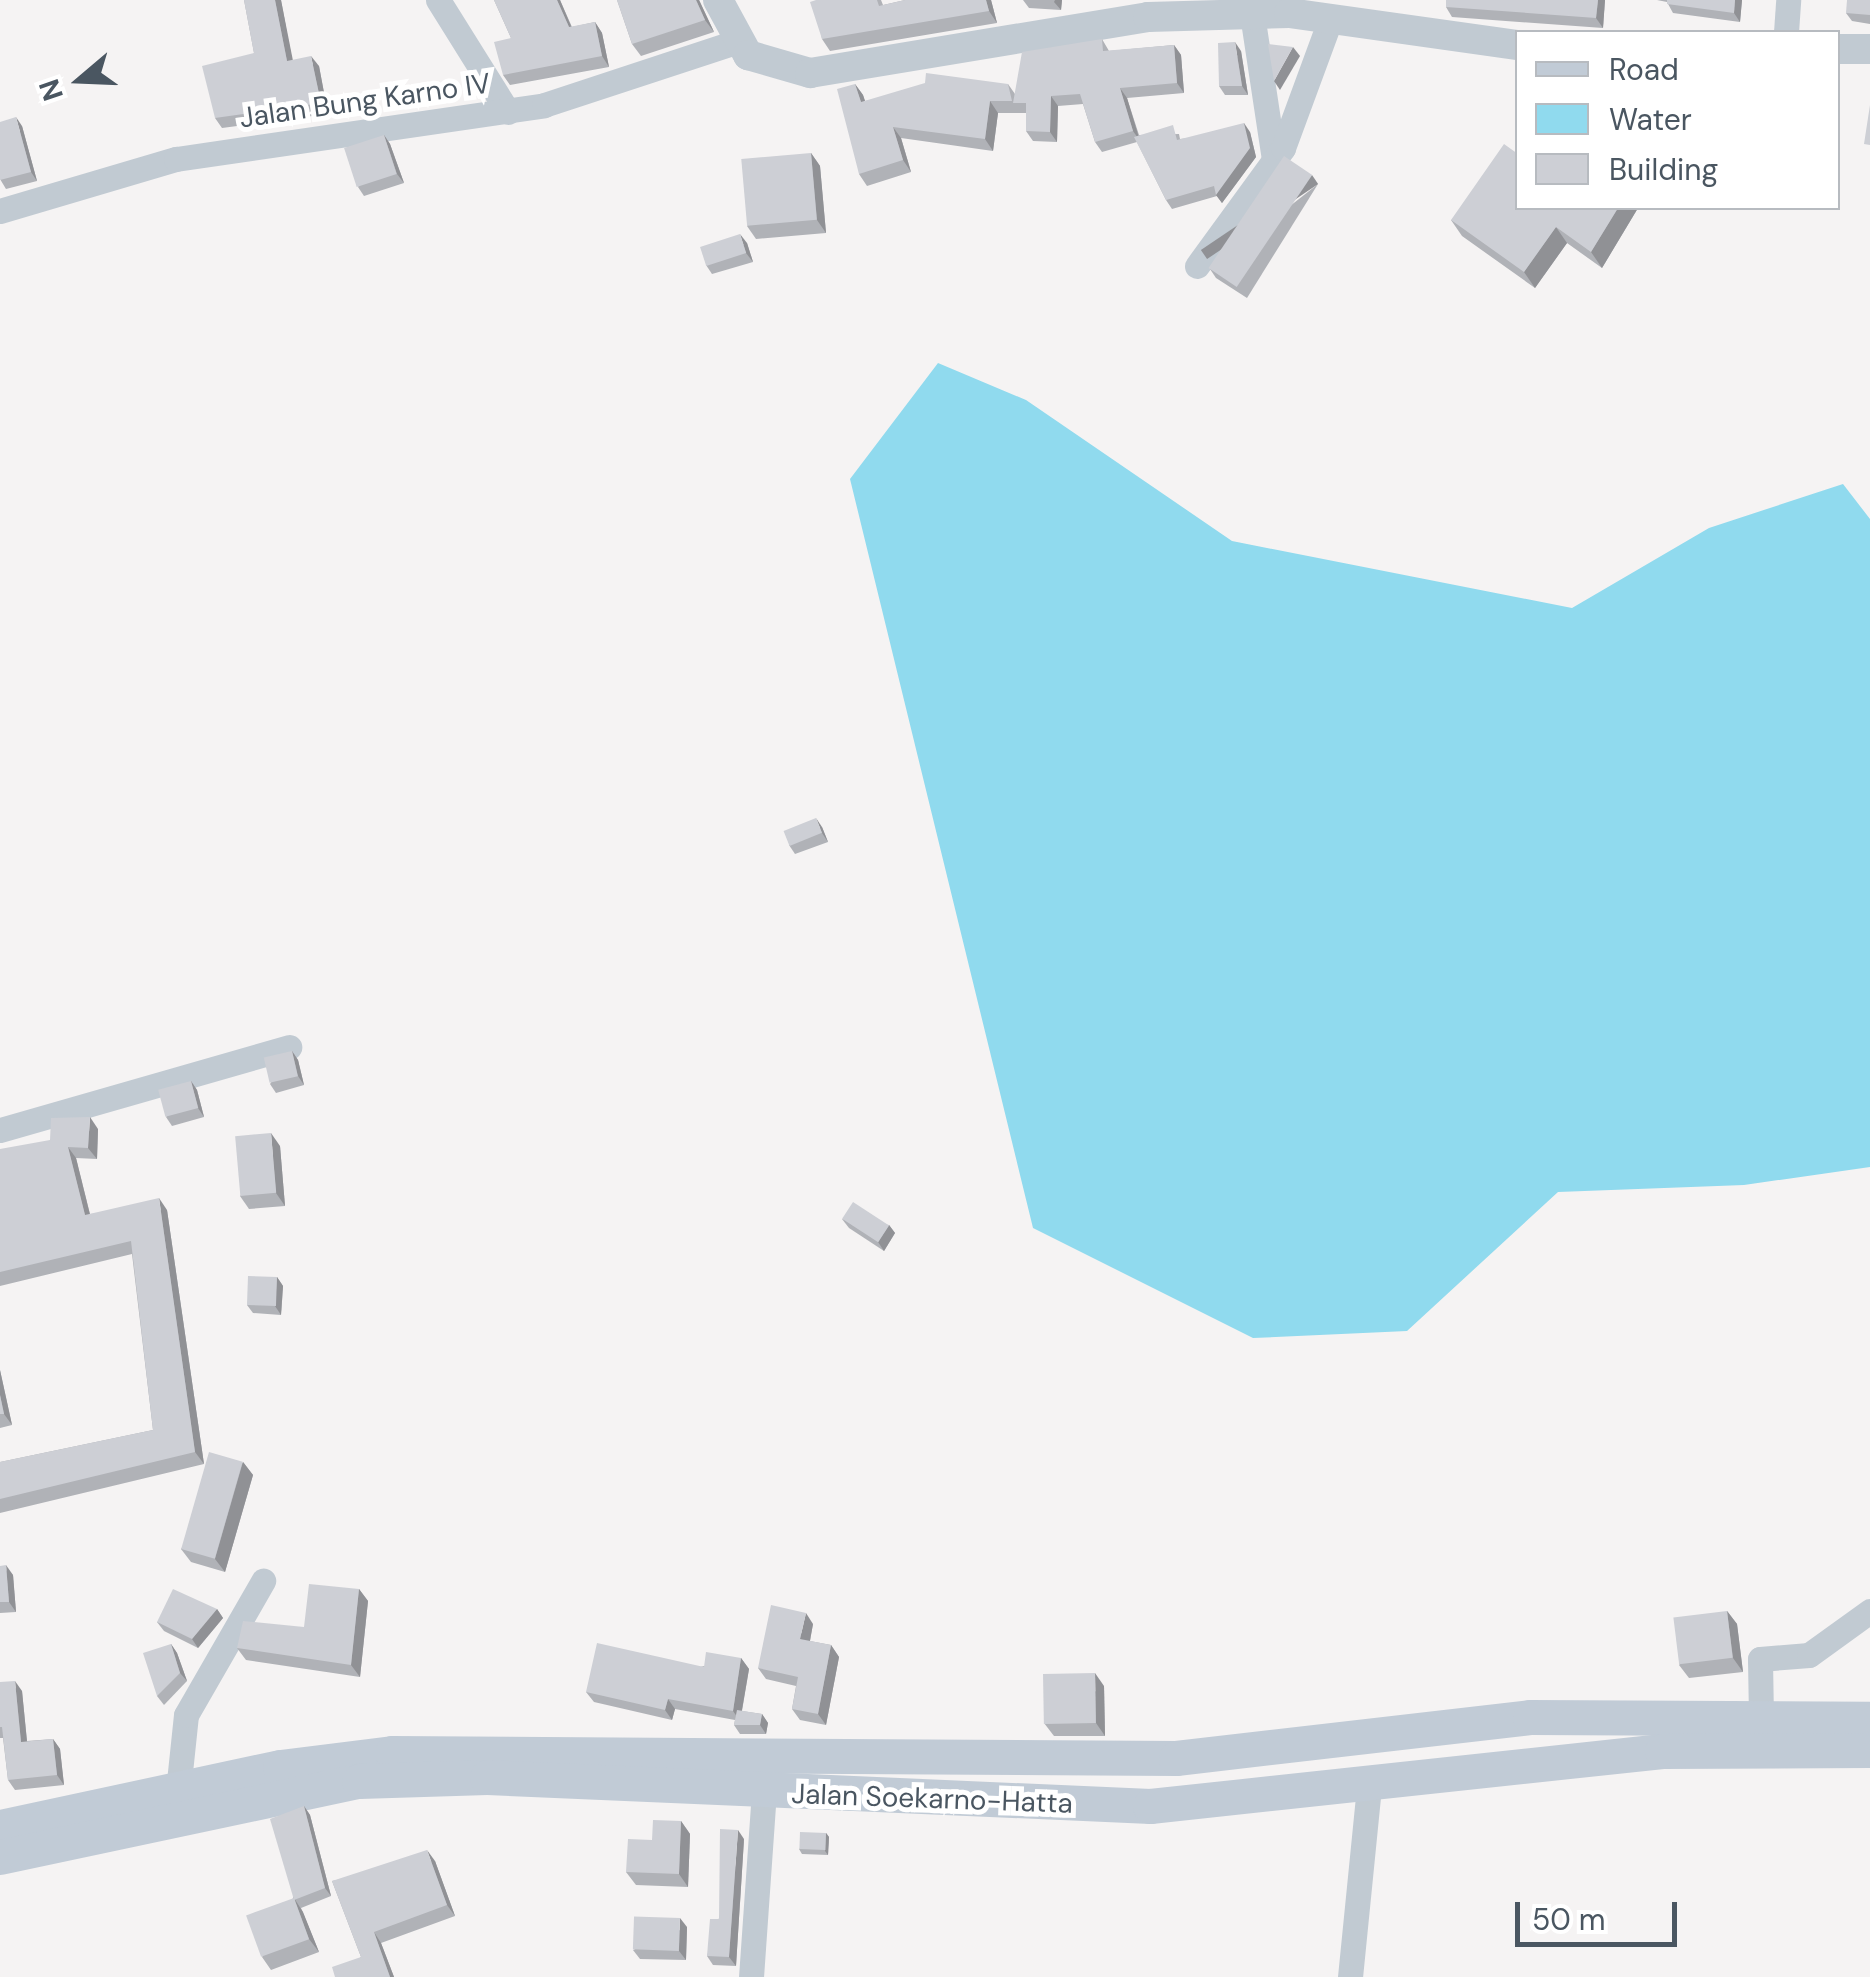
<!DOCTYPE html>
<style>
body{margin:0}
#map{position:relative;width:1870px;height:1977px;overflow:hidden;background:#f5f3f3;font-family:"DM Sans",sans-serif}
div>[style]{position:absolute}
.water>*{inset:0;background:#90daee}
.minor>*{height:25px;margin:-12.5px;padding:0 12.5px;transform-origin:12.5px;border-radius:12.5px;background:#c1cad2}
.tertiary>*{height:30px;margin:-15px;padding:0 15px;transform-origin:15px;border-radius:15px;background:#c1cad2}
.secondary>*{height:35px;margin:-17.5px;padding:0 17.5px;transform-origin:17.5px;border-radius:17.5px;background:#c1cbd6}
.wall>*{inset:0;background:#b0b2b7}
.shaded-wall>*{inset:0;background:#909195;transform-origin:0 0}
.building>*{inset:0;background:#cdcfd5;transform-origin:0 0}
span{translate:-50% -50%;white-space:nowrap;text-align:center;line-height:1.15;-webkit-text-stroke:10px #fff;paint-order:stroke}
.street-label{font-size:28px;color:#4a5661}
.legend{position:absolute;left:1515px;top:30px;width:325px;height:180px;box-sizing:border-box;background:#fff;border:2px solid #b7bbc0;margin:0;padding:12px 18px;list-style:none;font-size:30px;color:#4a5661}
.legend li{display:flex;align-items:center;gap:20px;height:50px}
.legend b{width:50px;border:2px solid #b7bbc0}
.north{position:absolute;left:30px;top:30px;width:100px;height:100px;-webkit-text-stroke:8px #fff;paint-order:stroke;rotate:251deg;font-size:28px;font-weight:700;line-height:40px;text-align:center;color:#4a5661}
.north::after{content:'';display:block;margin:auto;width:35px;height:45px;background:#4a5661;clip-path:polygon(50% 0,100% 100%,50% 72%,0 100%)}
.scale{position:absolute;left:1515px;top:1902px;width:162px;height:45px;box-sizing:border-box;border:5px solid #4a5661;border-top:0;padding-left:12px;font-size:30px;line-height:35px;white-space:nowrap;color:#4a5661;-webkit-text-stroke:8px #fff;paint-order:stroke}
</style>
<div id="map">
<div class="water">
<i style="clip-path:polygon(938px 363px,1026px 400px,1232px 541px,1572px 608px,1709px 528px,1843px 484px,1870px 519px,1870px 1167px,1744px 1185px,1558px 1192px,1407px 1331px,1253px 1338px,1033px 1228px,850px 479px)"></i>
</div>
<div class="minor">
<i style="left:438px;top:0;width:132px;rotate:58deg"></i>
<i style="left:1252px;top:14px;width:147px;rotate:81.4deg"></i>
<i style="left:1786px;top:32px;width:32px;rotate:-86deg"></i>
<i style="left:0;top:211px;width:184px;rotate:-16.5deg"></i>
<i style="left:176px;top:159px;width:372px;rotate:-8.3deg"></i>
<i style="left:544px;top:105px;width:202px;rotate:-18.2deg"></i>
<i style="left:1197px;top:266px;width:146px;rotate:-53.9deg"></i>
<i style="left:1283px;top:148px;width:136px;rotate:-69.8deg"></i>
<i style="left:0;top:1130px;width:301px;rotate:-16deg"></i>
<i style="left:1761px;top:1717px;width:58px;rotate:-91deg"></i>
<i style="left:1760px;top:1659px;width:49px;rotate:-4.7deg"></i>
<i style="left:1809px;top:1655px;width:75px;rotate:-35.8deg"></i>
<i style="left:178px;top:1791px;width:76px;rotate:-84deg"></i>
<i style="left:186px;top:1715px;width:155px;rotate:-60.1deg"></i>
<i style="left:751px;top:1977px;width:185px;rotate:-86deg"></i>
<i style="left:1350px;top:1977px;width:191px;rotate:-84.3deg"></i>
</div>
<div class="tertiary">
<i style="left:718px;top:0;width:63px;rotate:61.4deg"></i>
<i style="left:748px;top:55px;width:65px;rotate:16.2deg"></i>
<i style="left:810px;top:73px;width:343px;rotate:-9.4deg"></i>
<i style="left:1148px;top:17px;width:141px;rotate:-1.6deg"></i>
<i style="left:1289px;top:13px;width:231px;rotate:8deg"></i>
<i style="left:1838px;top:49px;width:32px"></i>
</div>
<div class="secondary">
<i style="left:0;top:1827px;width:286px;rotate:-12.1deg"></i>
<i style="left:280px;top:1767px;width:113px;rotate:-7.1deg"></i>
<i style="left:392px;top:1753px;width:784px;rotate:0.37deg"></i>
<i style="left:1176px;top:1758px;width:356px;rotate:-6.6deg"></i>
<i style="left:1530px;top:1717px;width:340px;rotate:0.3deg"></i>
<i style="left:0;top:1857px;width:367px;rotate:-12deg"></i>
<i style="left:359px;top:1781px;width:128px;rotate:-1.8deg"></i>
<i style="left:487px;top:1777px;width:664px;rotate:2.5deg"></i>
<i style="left:1150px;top:1806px;width:515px;rotate:-6.13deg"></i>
<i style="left:1662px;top:1751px;width:208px;rotate:-0.3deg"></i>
</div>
<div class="wall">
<i style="clip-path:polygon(244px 0,281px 0,292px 60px,319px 66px,328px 114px,222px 128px,215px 118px,254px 53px)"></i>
<i style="clip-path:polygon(494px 0,560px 0,572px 27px,595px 22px,602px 33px,609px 67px,510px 85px,503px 75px,511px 38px)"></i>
<i style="clip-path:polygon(617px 0,699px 0,714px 32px,641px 56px,632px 44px)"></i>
<i style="clip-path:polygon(816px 0,881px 0,883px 5px,905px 0,991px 0,997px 23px,830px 51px,822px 39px)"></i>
<i style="clip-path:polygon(1023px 0,1062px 0,1061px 10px,1029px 8px)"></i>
<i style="clip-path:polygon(1446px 0,1605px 0,1603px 28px,1452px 17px,1446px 7px)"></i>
<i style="clip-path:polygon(1657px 0,1742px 0,1740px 22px,1673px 13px,1667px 2px)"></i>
<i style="clip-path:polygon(1870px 0,1870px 24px,1852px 21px,1846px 13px)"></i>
<i style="clip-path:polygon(1102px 39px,1109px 51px,1174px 45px,1181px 55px,1184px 93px,1127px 98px,1139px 135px,1179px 134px,1180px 139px,1250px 132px,1256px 157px,1222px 203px,1217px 196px,1172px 209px,1166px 200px,1137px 142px,1102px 152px,1095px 142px,1083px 104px,1058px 106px,1057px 142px,1033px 141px,1026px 131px,1026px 113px,998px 113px,993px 151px,901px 138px,911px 172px,867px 186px,859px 174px,855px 84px,863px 95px,865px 101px,1008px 84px,1015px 94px)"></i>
<i style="clip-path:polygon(1241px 51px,1248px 95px,1225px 95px,1219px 86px)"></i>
<i style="clip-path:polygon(22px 126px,37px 181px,6px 189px,0 179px)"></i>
<i style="clip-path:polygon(384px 135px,390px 144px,404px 183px,364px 196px,358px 187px)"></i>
<i style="clip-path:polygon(811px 153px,820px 166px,826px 233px,756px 239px,747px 226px)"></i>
<i style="clip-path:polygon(1318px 184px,1247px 298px,1216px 278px,1210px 269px)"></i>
<i style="clip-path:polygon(1518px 208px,1638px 208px,1602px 268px,1567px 243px,1535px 288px,1462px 236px,1451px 220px)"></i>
<i style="clip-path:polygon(747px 243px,753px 262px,712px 274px,706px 265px)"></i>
<i style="clip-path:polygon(822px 827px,828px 842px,795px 854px,789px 845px)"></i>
<i style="clip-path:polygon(292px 1051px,298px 1060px,304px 1085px,276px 1093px,270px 1084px)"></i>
<i style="clip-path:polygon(191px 1081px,197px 1090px,204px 1117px,172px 1126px,166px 1117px)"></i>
<i style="clip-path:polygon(98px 1129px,97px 1159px,76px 1158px,90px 1214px,167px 1210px,204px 1464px,0 1513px,0 1462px,153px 1430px,132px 1254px,0 1286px,0 1239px,50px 1140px)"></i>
<i style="clip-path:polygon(280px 1146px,285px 1206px,249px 1209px,240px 1196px)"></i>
<i style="clip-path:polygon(842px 1219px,889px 1225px,895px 1233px,884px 1251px,849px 1228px)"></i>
<i style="clip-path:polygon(277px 1277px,283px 1286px,281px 1315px,253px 1313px,247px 1305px)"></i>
<i style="clip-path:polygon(0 1370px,12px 1425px,0 1428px)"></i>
<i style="clip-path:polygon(243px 1462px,253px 1475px,225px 1572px,191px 1562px,181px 1549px)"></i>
<i style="clip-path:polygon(0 1566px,13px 1575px,16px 1612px,0 1613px)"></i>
<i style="clip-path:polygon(359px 1589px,368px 1601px,360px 1677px,246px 1660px,237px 1648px,304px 1627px)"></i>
<i style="clip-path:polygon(217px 1609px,223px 1618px,198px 1648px,164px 1631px,157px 1622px)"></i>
<i style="clip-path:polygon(1727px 1611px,1737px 1624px,1743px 1672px,1689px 1678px,1679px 1665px)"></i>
<i style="clip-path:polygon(813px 1624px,810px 1641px,831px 1645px,839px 1657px,826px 1725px,800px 1720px,792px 1709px,796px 1686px,766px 1679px,758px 1668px)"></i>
<i style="clip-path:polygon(171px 1644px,177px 1653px,187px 1681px,164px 1705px,157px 1696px)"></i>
<i style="clip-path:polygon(741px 1658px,749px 1669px,742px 1711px,762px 1714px,768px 1723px,766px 1734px,740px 1734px,734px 1725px,735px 1720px,675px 1709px,672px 1720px,594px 1702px,586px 1692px)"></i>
<i style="clip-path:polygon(0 1682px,22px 1691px,27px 1741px,53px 1739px,60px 1749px,64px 1785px,15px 1790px,8px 1780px,3px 1738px,0 1738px)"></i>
<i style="clip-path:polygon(1104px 1686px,1105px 1736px,1054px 1736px,1044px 1723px)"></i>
<i style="clip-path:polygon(304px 1806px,310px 1815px,331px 1896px,301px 1908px,319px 1952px,271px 1970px,262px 1957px,293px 1898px)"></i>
<i style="clip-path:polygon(681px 1821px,690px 1834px,688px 1887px,636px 1885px,626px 1872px,652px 1840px)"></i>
<i style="clip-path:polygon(826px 1833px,829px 1837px,828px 1855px,802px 1854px,799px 1849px)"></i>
<i style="clip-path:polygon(744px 1839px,736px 1966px,713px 1965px,707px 1956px)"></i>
<i style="clip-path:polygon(435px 1861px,455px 1916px,381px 1943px,394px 1977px,335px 1977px,361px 1957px,332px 1881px)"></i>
<i style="clip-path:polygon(687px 1927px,686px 1960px,640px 1959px,633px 1950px)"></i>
</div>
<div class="shaded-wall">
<i style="clip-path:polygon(275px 0,281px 0,295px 71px,287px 61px)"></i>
<i style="clip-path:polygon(557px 0,560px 0,576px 38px,569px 27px)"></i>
<i style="clip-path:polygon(696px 0,699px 0,714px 32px,705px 20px)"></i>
<i style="clip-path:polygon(986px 0,991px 0,997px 23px,989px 11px)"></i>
<i style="clip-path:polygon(1055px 0,1062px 0,1061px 10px,1054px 2px)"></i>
<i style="clip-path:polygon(1598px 0,1605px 0,1603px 28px,1596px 18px)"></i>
<i style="clip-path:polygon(1735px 0,1742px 0,1740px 22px,1734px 13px)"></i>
<i style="clip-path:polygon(595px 22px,602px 33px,609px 67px,602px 56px)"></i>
<i style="clip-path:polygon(1235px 42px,1241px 51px,1248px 95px,1242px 86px)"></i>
<i style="clip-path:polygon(1174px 45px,1181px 55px,1184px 93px,1177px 83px)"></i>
<i style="clip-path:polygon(1293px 47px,1300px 56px,1280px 90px,1274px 81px)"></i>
<i style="clip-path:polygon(311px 56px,319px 66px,328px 114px,321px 103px)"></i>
<i style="clip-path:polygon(855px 84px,863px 95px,869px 113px,861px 102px)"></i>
<i style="clip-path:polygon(1120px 88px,1127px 98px,1140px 141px,1133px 131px)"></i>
<i style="clip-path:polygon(1051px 96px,1058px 106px,1057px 142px,1050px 132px)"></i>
<i style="clip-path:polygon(990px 101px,998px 113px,993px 151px,985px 139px)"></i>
<i style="clip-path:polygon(16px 117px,22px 126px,37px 181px,31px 172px)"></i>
<i style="clip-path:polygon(1244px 123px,1250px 132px,1256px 157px,1222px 203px,1216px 195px)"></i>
<i style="clip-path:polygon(893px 127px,901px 138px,911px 172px,903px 160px)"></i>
<i style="clip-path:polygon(384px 135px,390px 144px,404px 183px,397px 174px)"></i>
<i style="clip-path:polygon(811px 153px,820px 166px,826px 233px,817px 220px)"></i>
<i style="left:1312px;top:175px;width:11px;height:134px;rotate:56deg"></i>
<i style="clip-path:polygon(1618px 208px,1638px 208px,1602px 268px,1591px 252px)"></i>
<i style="clip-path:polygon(1556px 227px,1567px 243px,1535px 288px,1524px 272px)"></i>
<i style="clip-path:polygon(740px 234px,747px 243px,753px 262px,746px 253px)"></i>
<i style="clip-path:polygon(816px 818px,822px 827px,828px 842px,822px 833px)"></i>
<i style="clip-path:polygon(292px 1051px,298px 1060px,304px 1085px,298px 1076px)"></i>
<i style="clip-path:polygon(191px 1081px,197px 1090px,204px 1117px,198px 1108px)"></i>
<i style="clip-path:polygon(90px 1117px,98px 1129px,97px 1159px,88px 1148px)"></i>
<i style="clip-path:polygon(271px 1133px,280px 1146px,285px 1206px,276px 1193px)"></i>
<i style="clip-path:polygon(68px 1147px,76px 1158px,93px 1227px,85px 1215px)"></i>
<i style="clip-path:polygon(159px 1198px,167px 1210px,204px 1464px,195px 1452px)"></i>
<i style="clip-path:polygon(889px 1225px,895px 1233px,884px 1251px,878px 1242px)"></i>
<i style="clip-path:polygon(277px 1277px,283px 1286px,281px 1315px,275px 1306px)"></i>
<i style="clip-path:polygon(0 1370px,12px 1425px,4px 1414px,0 1395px)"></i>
<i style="clip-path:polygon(243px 1462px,253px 1475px,225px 1572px,215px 1559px)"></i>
<i style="clip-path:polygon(6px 1565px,13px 1575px,16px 1612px,9px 1602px)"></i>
<i style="clip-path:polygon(359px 1589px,368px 1601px,360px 1677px,351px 1665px)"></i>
<i style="clip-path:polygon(217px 1609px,223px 1618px,198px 1648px,192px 1639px)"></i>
<i style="clip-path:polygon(1727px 1611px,1737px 1624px,1743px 1672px,1733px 1658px)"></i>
<i style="clip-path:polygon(806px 1613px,813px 1624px,808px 1651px,800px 1639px)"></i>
<i style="clip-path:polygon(171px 1644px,177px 1653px,187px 1681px,180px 1673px)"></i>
<i style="clip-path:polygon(831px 1645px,839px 1657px,826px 1725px,818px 1714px)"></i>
<i style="clip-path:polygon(741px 1658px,749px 1669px,740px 1721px,733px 1711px)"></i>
<i style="clip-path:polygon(1095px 1673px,1104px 1686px,1105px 1736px,1096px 1723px)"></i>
<i style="clip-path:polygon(15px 1681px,22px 1691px,28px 1752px,21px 1742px)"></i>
<i style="clip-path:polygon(668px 1699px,675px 1709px,672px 1720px,665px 1710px)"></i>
<i style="clip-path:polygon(762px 1714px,768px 1723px,766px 1734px,760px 1725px)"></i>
<i style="clip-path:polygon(53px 1739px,60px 1749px,64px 1785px,57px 1775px)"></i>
<i style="clip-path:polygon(304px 1806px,310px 1815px,331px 1896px,325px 1888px)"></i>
<i style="clip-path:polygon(681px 1821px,690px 1834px,688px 1887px,679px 1874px)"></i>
<i style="clip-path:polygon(738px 1830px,744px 1839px,736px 1966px,729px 1957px)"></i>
<i style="clip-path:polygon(826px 1833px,829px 1837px,828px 1855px,825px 1851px)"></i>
<i style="clip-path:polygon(427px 1850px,435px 1861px,455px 1916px,447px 1905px)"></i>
<i style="clip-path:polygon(294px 1898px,303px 1912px,319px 1952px,309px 1939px)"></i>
<i style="clip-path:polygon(680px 1918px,687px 1927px,686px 1960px,679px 1951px)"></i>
<i style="clip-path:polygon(374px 1932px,381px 1943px,394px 1977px,390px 1977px)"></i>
</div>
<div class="building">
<i style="clip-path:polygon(244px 0,275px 0,287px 61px,311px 56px,321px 103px,215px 118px,202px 66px,254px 53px)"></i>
<i style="clip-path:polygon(494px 0,557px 0,569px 27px,595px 22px,602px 56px,503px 75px,494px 42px,511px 38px)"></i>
<i style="clip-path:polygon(617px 0,696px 0,705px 20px,632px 44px)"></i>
<i style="clip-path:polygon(816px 0,877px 0,879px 6px,905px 0,986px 0,989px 11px,822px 39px,810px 2px)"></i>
<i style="clip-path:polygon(1446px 0,1598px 0,1596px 18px,1446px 7px)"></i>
<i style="clip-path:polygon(1667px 0,1735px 0,1734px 13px,1667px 4px)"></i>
<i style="clip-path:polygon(1847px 0,1870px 0,1870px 15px,1846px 13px)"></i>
<i style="clip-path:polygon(1102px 39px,1103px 51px,1174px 45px,1177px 83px,1120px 88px,1133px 131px,1095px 142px,1080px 94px,1051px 96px,1050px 132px,1026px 131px,1026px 103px,1013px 103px,1022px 52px)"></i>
<i style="clip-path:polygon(1235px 42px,1242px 86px,1219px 86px,1218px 43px)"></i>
<i style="clip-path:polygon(1268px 44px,1293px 47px,1274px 81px)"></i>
<i style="clip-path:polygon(926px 73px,1008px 84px,1012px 101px,990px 101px,985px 139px,893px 127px,903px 160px,859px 174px,837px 89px,855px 84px,861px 102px,925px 83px)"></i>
<i style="clip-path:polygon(1870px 105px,1870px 145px,1864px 144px)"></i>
<i style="clip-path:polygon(16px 117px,31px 172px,0 180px,0 122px)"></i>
<i style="clip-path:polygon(1244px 123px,1250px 148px,1216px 195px,1214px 186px,1166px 200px,1134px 137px,1173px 125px,1177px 140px)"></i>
<i style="left:384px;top:135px;width:41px;height:42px;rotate:72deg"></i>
<i style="clip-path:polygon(1504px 144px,1518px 154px,1518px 208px,1618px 208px,1591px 252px,1556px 227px,1524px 272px,1451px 220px)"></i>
<i style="left:811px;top:153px;width:67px;height:70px;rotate:85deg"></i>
<i style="left:1284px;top:156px;width:34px;height:135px;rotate:34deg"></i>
<i style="left:740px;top:234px;width:20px;height:42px;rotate:72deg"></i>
<i style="left:816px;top:818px;width:16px;height:35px;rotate:68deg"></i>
<i style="left:292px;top:1051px;width:26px;height:29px;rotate:77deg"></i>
<i style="left:191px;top:1081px;width:28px;height:34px;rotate:75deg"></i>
<i style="clip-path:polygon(90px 1117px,88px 1148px,68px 1147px,85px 1215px,159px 1198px,195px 1452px,0 1499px,0 1462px,153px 1430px,131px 1241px,0 1272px,0 1149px,50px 1140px,51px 1118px)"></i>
<i style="left:271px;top:1133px;width:60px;height:36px;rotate:85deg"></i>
<i style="left:853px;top:1202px;width:43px;height:20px;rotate:33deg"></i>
<i style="left:248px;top:1276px;width:29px;height:29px;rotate:2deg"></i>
<i style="clip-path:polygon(0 1395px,4px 1414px,0 1414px)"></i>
<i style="left:209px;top:1452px;width:35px;height:101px;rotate:16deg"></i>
<i style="clip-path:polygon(6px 1565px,9px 1602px,0 1602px,0 1566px)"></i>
<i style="clip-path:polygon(309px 1584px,359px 1589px,351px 1665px,237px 1648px,243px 1621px,304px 1627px)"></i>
<i style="clip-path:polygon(173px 1589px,217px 1609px,192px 1639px,157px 1622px)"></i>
<i style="clip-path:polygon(771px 1605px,806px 1613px,800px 1639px,831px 1645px,818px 1714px,792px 1709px,798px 1677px,758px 1668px)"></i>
<i style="left:1727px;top:1611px;width:47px;height:54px;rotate:83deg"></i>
<i style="clip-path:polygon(597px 1643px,704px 1667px,706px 1652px,741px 1658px,733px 1711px,668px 1699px,665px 1710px,586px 1692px)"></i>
<i style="clip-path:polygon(171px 1644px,180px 1673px,157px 1696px,143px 1653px)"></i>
<i style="left:1095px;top:1673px;width:50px;height:52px;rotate:89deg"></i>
<i style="clip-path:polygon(15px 1681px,21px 1742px,53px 1739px,57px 1775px,8px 1780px,2px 1727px,0 1727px,0 1682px)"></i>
<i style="clip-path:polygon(737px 1710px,762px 1714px,760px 1725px,734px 1725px)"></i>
<i style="clip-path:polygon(304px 1806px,325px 1888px,294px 1900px,270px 1819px)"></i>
<i style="clip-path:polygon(653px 1820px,681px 1821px,679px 1874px,626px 1872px,628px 1839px,652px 1840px)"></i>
<i style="clip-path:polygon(720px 1829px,738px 1830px,729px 1957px,707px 1956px,710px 1919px,719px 1919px)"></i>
<i style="left:800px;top:1832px;width:26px;height:17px;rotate:2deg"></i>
<i style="clip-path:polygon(427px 1850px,447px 1905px,374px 1932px,390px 1977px,335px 1977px,332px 1967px,361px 1957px,332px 1881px)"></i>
<i style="left:294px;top:1898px;width:44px;height:51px;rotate:70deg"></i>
<i style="left:680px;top:1918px;width:33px;height:46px;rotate:92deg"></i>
</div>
<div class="street-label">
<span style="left:365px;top:101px;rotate:-8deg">Jalan Bung Karno IV</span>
<span style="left:932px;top:1799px;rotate:2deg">Jalan Soekarno-Hatta</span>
</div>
<ul class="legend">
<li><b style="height:12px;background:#c1cbd6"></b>Road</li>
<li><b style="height:28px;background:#90daee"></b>Water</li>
<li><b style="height:28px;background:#cdcfd5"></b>Building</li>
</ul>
<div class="north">N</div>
<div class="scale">50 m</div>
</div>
